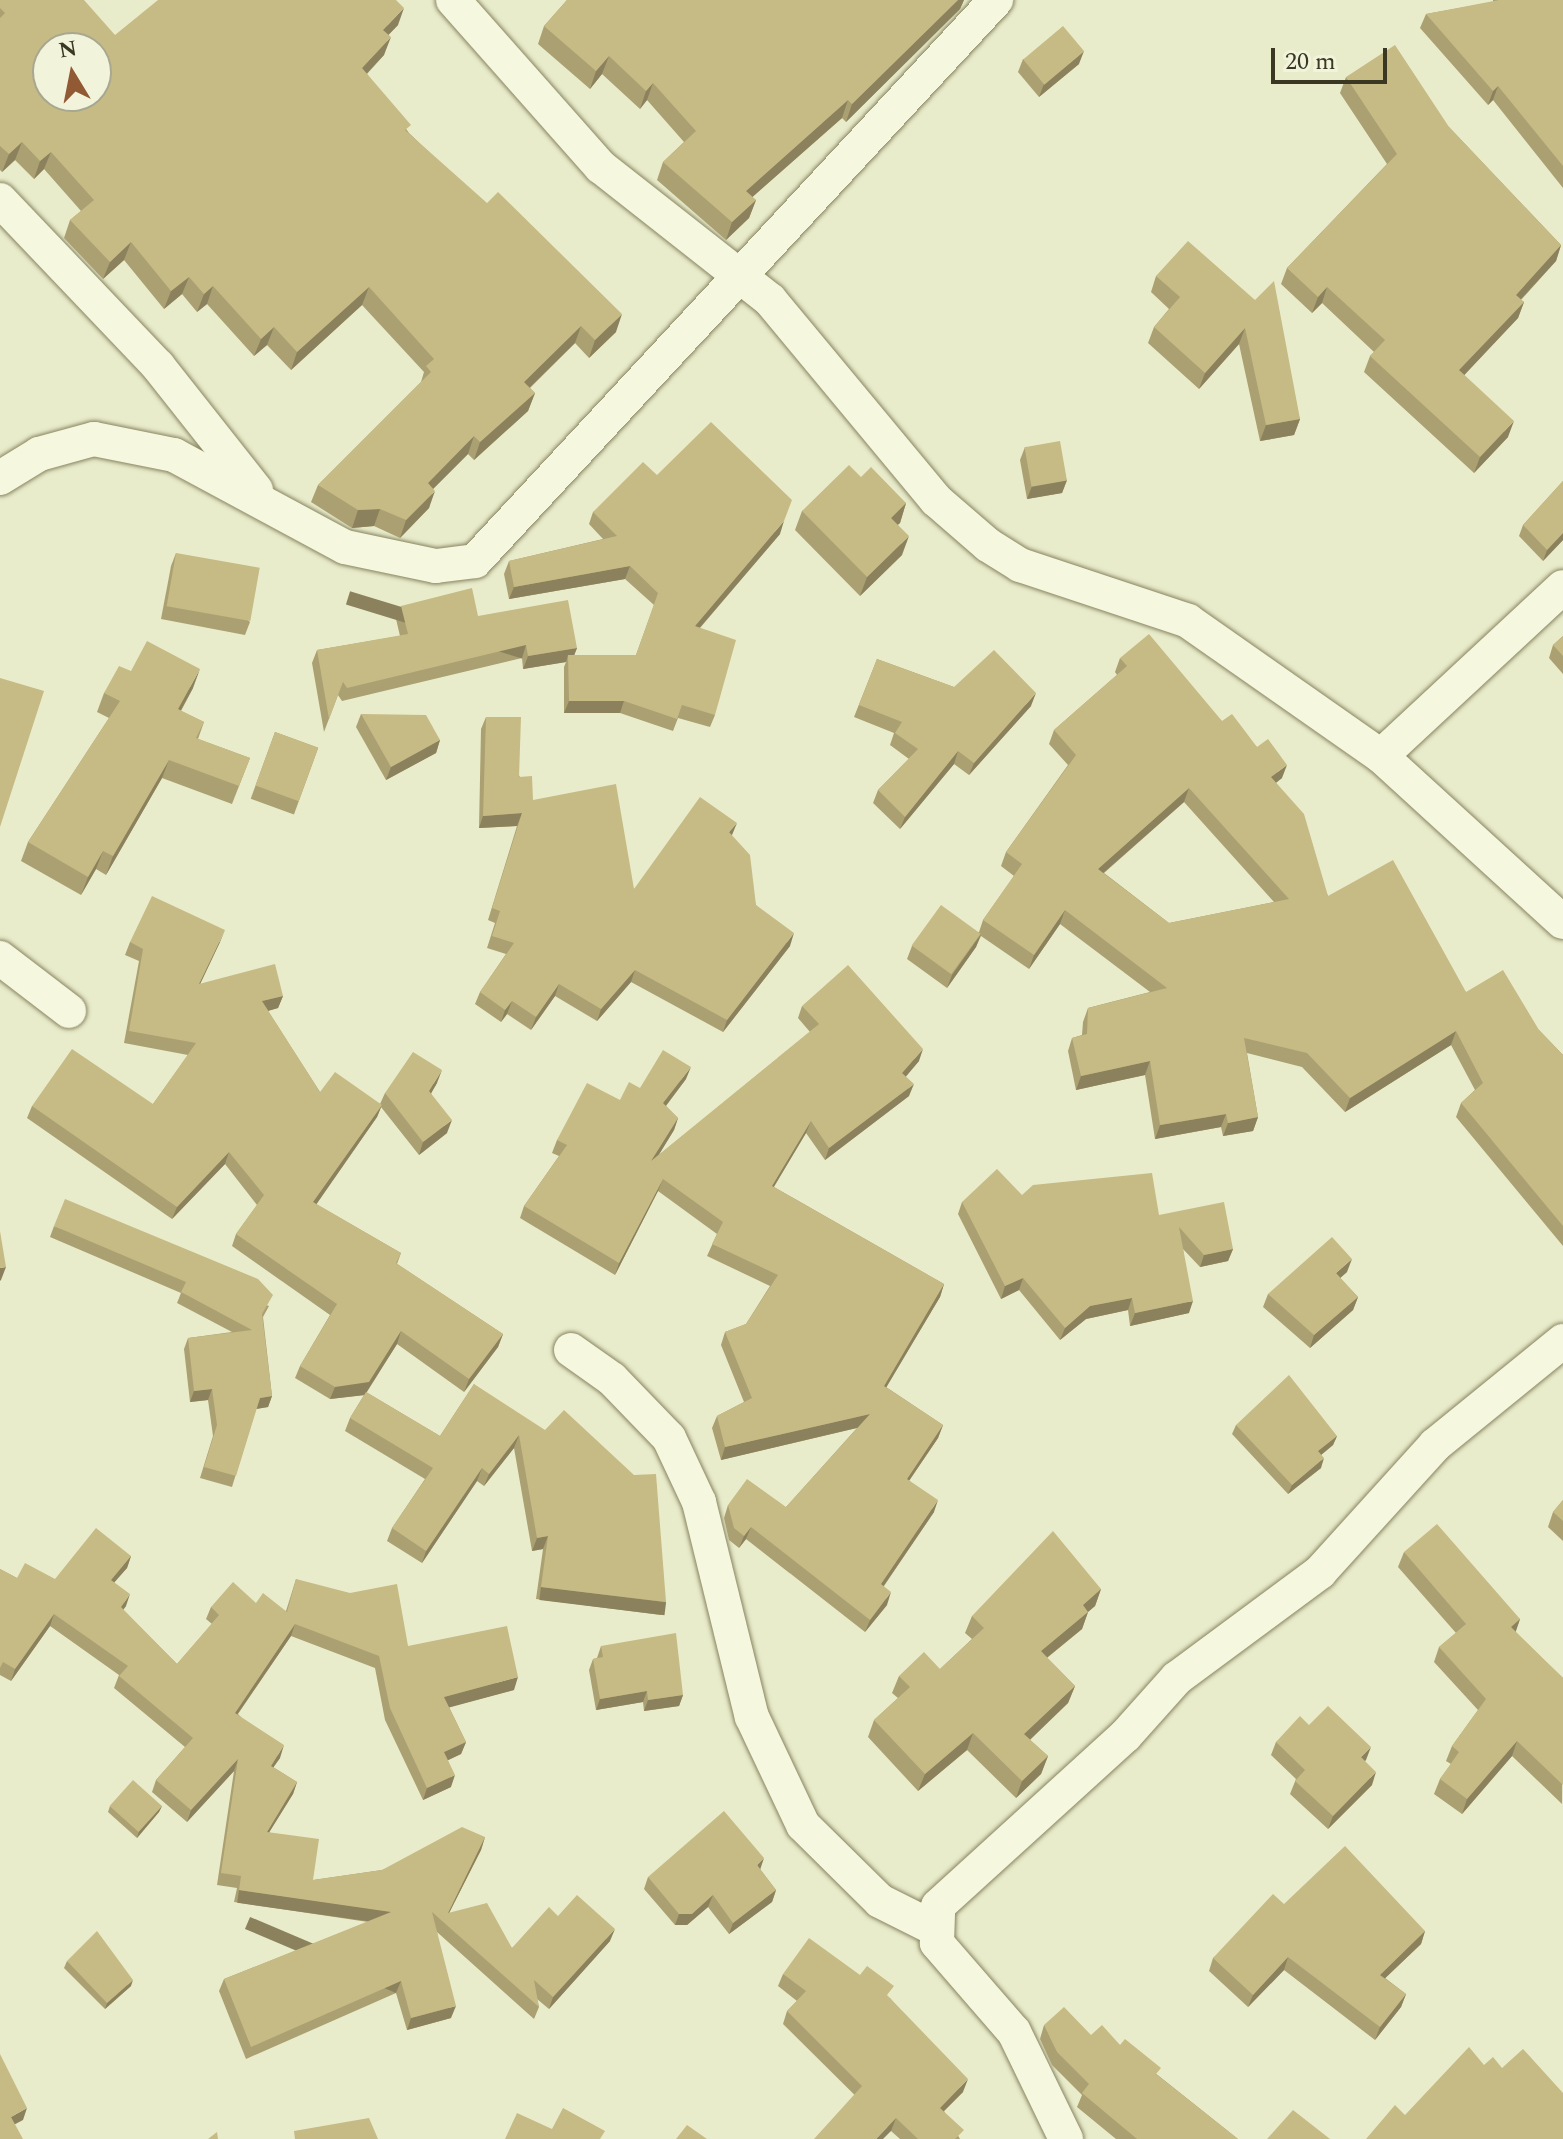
<!DOCTYPE html>
<style>
body{margin:0}
#map{position:relative;width:1563px;height:2139px;overflow:hidden;background:#e9eccb;font-family:Spectral,serif}
div>[style]{position:absolute}
.roads{filter:drop-shadow(0 0 2px #888461) drop-shadow(0 0 2px #888461)}
.minor>*{height:34px;margin:-17px;padding:0 17px;transform-origin:17px;border-radius:17px;background:#f5f7de}
.wall>*{inset:0;background:#aaa072;transform-origin:0 0}
.shaded-wall>*{inset:0;background:#8b825d;transform-origin:0 0}
.building>*{inset:0;background:#c6ba85;transform-origin:0 0}
span{translate:-50% -50%;white-space:nowrap;text-align:center;line-height:1.15;-webkit-text-stroke:6px #f1f4da;paint-order:stroke}
.north{position:absolute;left:32px;top:32px;width:80px;height:80px;box-sizing:border-box;background:#f1f4da;border:2px solid #a8a891;border-radius:50%;rotate:350deg;font-size:22px;font-weight:700;line-height:32px;text-align:center;color:#3a3723}
.north::after{content:'';display:block;margin:auto;width:28px;height:36px;background:#925935;clip-path:polygon(50% 0,100% 100%,50% 72%,0 100%)}
.scale{position:absolute;left:1271px;top:48px;width:116px;height:36px;box-sizing:border-box;border:4px solid #3a3723;border-top:0;padding-left:10px;font-size:24px;line-height:28px;white-space:nowrap;color:#3a3723;-webkit-text-stroke:6px #f1f4da;paint-order:stroke}
</style>
<div id="map">
<div class="roads">
<div class="minor">
<i style="left:453px;top:0;width:223px;rotate:48.5deg"></i>
<i style="left:601px;top:167px;width:215px;rotate:38.2deg"></i>
<i style="left:770px;top:300px;width:260px;rotate:50.3deg"></i>
<i style="left:936px;top:500px;width:69px;rotate:40.9deg"></i>
<i style="left:988px;top:545px;width:38px;rotate:32deg"></i>
<i style="left:1020px;top:565px;width:177px;rotate:18.4deg"></i>
<i style="left:1188px;top:621px;width:236px;rotate:35deg"></i>
<i style="left:1381px;top:756px;width:246px;rotate:42.4deg"></i>
<i style="left:0;top:200px;width:229px;rotate:46.4deg"></i>
<i style="left:158px;top:366px;width:158px;rotate:51.7deg"></i>
<i style="left:0;top:478px;width:46px;rotate:-31.6deg"></i>
<i style="left:39px;top:454px;width:57px;rotate:-15.3deg"></i>
<i style="left:94px;top:439px;width:82px;rotate:11.3deg"></i>
<i style="left:174px;top:455px;width:194px;rotate:28.3deg"></i>
<i style="left:345px;top:547px;width:93px;rotate:11.8deg"></i>
<i style="left:436px;top:566px;width:39px;rotate:-7deg"></i>
<i style="left:475px;top:561px;width:766px;rotate:-47.12deg"></i>
<i style="left:1381px;top:756px;width:248px;rotate:-42.9deg"></i>
<i style="left:0;top:958px;width:87px;rotate:37.5deg"></i>
<i style="left:571px;top:1350px;width:50px;rotate:35.3deg"></i>
<i style="left:612px;top:1379px;width:82px;rotate:46deg"></i>
<i style="left:669px;top:1438px;width:71px;rotate:64.9deg"></i>
<i style="left:699px;top:1502px;width:221px;rotate:76.2deg"></i>
<i style="left:752px;top:1717px;width:119px;rotate:64.7deg"></i>
<i style="left:803px;top:1825px;width:108px;rotate:44.6deg"></i>
<i style="left:880px;top:1901px;width:58px;rotate:26.6deg"></i>
<i style="left:1066px;top:2139px;width:119px;rotate:-115.9deg"></i>
<i style="left:1014px;top:2032px;width:118px;rotate:-130.9deg"></i>
<i style="left:937px;top:1943px;width:37px;rotate:-88deg"></i>
<i style="left:938px;top:1906px;width:254px;rotate:-42.3deg"></i>
<i style="left:1126px;top:1735px;width:76px;rotate:-48.2deg"></i>
<i style="left:1177px;top:1678px;width:178px;rotate:-36.5deg"></i>
<i style="left:1320px;top:1572px;width:171px;rotate:-47.8deg"></i>
<i style="left:1435px;top:1445px;width:165px;rotate:-39.1deg"></i>
</div>
</div>
<div class="wall">
<i style="clip-path:polygon(0 0,115px 35px,398px 25px,388px 35px,384px 55px,367px 74px,409px 133px,616px 332px,589px 358px,575px 343px,530px 388px,535px 393px,528px 411px,474px 460px,468px 454px,433px 489px,429px 508px,400px 538px,374px 526px,352px 528px,311px 502px,318px 485px,421px 382px,424px 372px,362px 305px,291px 370px,267px 345px,254px 356px,207px 304px,197px 312px,182px 294px,164px 309px,124px 260px,103px 279px,64px 238px,70px 220px,81px 211px,44px 169px,34px 179px,15px 160px,2px 172px,0 170px)"></i>
<i style="clip-path:polygon(567px 0,964px 0,960px 9px,846px 122px,842px 118px,752px 197px,756px 200px,749px 218px,726px 240px,657px 180px,663px 162px,684px 142px,647px 100px,640px 109px,602px 74px,590px 89px,538px 44px,544px 26px)"></i>
<i style="clip-path:polygon(1493px 0,1563px 0,1563px 188px,1493px 100px,1488px 105px,1420px 28px,1426px 14px,1493px 2px)"></i>
<i style="clip-path:polygon(1023px 59px,1079px 64px,1039px 97px,1018px 72px)"></i>
<i style="clip-path:polygon(1346px 77px,1449px 127px,1561px 245px,1556px 261px,1521px 300px,1524px 302px,1518px 318px,1464px 375px,1508px 437px,1474px 473px,1364px 372px,1370px 356px,1374px 352px,1322px 303px,1312px 313px,1281px 284px,1287px 268px,1387px 164px,1340px 93px)"></i>
<i style="clip-path:polygon(1156px 276px,1255px 300px,1300px 419px,1294px 435px,1260px 441px,1239px 344px,1199px 389px,1148px 343px,1154px 327px,1169px 309px,1151px 292px)"></i>
<i style="clip-path:polygon(1025px 447px,1067px 480px,1062px 493px,1027px 499px,1020px 460px)"></i>
<i style="clip-path:polygon(657px 475px,780px 534px,700px 628px,715px 715px,710px 727px,678px 718px,673px 731px,620px 713px,564px 713px,564px 667px,566px 662px,523px 669px,522px 658px,342px 701px,338px 695px,324px 732px,312px 663px,317px 650px,400px 636px,396px 619px,401px 606px,478px 616px,577px 648px,574px 655px,636px 655px,654px 605px,625px 579px,509px 599px,504px 574px,509px 561px,603px 539px,589px 524px,593px 512px)"></i>
<i style="clip-path:polygon(861px 477px,906px 503px,900px 523px,898px 524px,902px 555px,860px 596px,795px 530px,802px 511px)"></i>
<i style="clip-path:polygon(1563px 481px,1563px 540px,1543px 561px,1519px 536px,1523px 525px)"></i>
<i style="clip-path:polygon(176px 553px,250px 622px,245px 635px,161px 619px,171px 566px)"></i>
<i style="clip-path:polygon(1563px 636px,1563px 674px,1549px 658px,1553px 645px)"></i>
<i style="clip-path:polygon(evenodd,1120px 658px,1222px 721px,1257px 747px,1282px 778px,1276px 783px,1328px 896px,1466px 992px,1539px 1030px,1563px 1055px,1563px 1246px,1456px 1117px,1461px 1103px,1475px 1090px,1451px 1045px,1345px 1112px,1302px 1067px,1247px 1053px,1258px 1117px,1253px 1131px,1223px 1136px,1221px 1127px,1155px 1139px,1145px 1075px,1076px 1090px,1068px 1051px,1072px 1038px,1082px 1035px,1083px 1022px,1088px 1008px,1150px 992px,1060px 924px,1029px 969px,981px 936px,976px 947px,947px 988px,907px 959px,912px 946px,979px 932px,983px 920px,1014px 876px,1001px 866px,1006px 852px,1068px 765px,1049px 744px,1054px 730px,1117px 675px,1115px 672px,1120px 658px,1184px 802px,1274px 902px,1169px 923px,1104px 873px,1184px 802px)"></i>
<i style="clip-path:polygon(877px 659px,954px 687px,1031px 706px,969px 775px,954px 764px,900px 829px,873px 803px,878px 790px,909px 759px,890px 745px,894px 733px,854px 717px)"></i>
<i style="clip-path:polygon(131px 671px,193px 688px,181px 711px,204px 722px,198px 739px,250px 758px,232px 804px,162px 778px,106px 875px,96px 869px,81px 895px,21px 861px,28px 842px,109px 718px,97px 712px,104px 693px)"></i>
<i style="clip-path:polygon(361px 714px,440px 740px,436px 753px,386px 780px,356px 727px)"></i>
<i style="clip-path:polygon(486px 717px,533px 800px,634px 889px,732px 836px,756px 905px,790px 946px,723px 1032px,631px 982px,597px 1021px,555px 996px,531px 1030px,507px 1014px,501px 1022px,475px 1004px,480px 992px,506px 954px,487px 948px,495px 923px,488px 920px,517px 826px,479px 828px,481px 729px)"></i>
<i style="left:275px;top:732px;width:46px;height:71px;rotate:20deg"></i>
<i style="clip-path:polygon(130px 942px,220px 942px,200px 984px,283px 996px,278px 1008px,268px 1011px,320px 1092px,380px 1104px,385px 1093px,437px 1083px,431px 1093px,447px 1133px,419px 1155px,381px 1107px,377px 1117px,316px 1204px,401px 1253px,397px 1264px,503px 1334px,498px 1347px,464px 1392px,397px 1344px,366px 1392px,440px 1436px,474px 1384px,666px 1602px,661px 1615px,536px 1599px,543px 1549px,532px 1551px,514px 1448px,484px 1486px,477px 1481px,422px 1563px,387px 1541px,392px 1528px,425px 1479px,345px 1431px,350px 1418px,364px 1395px,330px 1399px,295px 1378px,300px 1366px,330px 1315px,232px 1246px,236px 1234px,257px 1205px,225px 1164px,172px 1219px,27px 1118px,32px 1106px,153px 1104px,188px 1055px,124px 1043px,139px 961px,125px 955px)"></i>
<i style="clip-path:polygon(802px 1006px,919px 1061px,906px 1076px,909px 1096px,825px 1160px,806px 1133px,774px 1187px,944px 1284px,940px 1297px,886px 1387px,943px 1425px,938px 1438px,909px 1481px,934px 1512px,884px 1586px,887px 1605px,865px 1632px,746px 1539px,739px 1548px,729px 1540px,724px 1518px,728px 1505px,786px 1507px,857px 1428px,721px 1460px,712px 1428px,717px 1416px,744px 1402px,721px 1345px,725px 1332px,746px 1324px,770px 1286px,707px 1256px,717px 1234px,658px 1191px,615px 1275px,520px 1218px,524px 1206px,559px 1156px,552px 1153px,557px 1140px,620px 1100px,640px 1088px,686px 1079px,666px 1106px,678px 1118px,674px 1130px,658px 1156px,810px 1032px,798px 1018px)"></i>
<i style="clip-path:polygon(1022px 1195px,1159px 1215px,1233px 1249px,1228px 1261px,1200px 1267px,1183px 1249px,1189px 1313px,1130px 1326px,1128px 1310px,1086px 1319px,1060px 1340px,1019px 1290px,1001px 1299px,958px 1214px,962px 1202px)"></i>
<i style="clip-path:polygon(54px 1226px,269px 1306px,263px 1317px,272px 1396px,268px 1407px,256px 1409px,232px 1487px,200px 1478px,213px 1436px,208px 1400px,190px 1402px,184px 1349px,188px 1338px,232px 1332px,177px 1303px,181px 1293px,50px 1237px)"></i>
<i style="clip-path:polygon(1347px 1272px,1340px 1278px,1358px 1297px,1353px 1310px,1310px 1348px,1263px 1307px,1268px 1294px)"></i>
<i style="clip-path:polygon(1236px 1425px,1337px 1436px,1333px 1445px,1321px 1455px,1321px 1468px,1288px 1494px,1232px 1434px)"></i>
<i style="clip-path:polygon(1563px 1500px,1563px 1541px,1548px 1527px,1553px 1512px)"></i>
<i style="clip-path:polygon(1404px 1552px,1520px 1619px,1515px 1632px,1563px 1678px,1562px 1804px,1512px 1756px,1462px 1814px,1434px 1794px,1440px 1779px,1451px 1764px,1446px 1761px,1452px 1746px,1478px 1710px,1434px 1662px,1439px 1647px,1456px 1633px,1398px 1567px)"></i>
<i style="clip-path:polygon(131px 1556px,127px 1568px,114px 1582px,126px 1606px,123px 1610px,177px 1664px,212px 1624px,206px 1619px,211px 1607px,256px 1603px,286px 1611px,296px 1579px,408px 1646px,514px 1690px,449px 1707px,466px 1742px,461px 1754px,448px 1760px,451px 1787px,423px 1800px,385px 1720px,375px 1668px,291px 1636px,238px 1714px,280px 1758px,273px 1767px,297px 1782px,293px 1794px,269px 1832px,313px 1880px,382px 1870px,485px 1837px,481px 1850px,449px 1913px,512px 1948px,558px 1916px,610px 1941px,549px 2009px,537px 1999px,539px 2007px,534px 2019px,437px 1932px,451px 2018px,407px 2030px,396px 1993px,246px 2059px,219px 1991px,224px 1979px,368px 1922px,234px 1902px,237px 1888px,217px 1885px,234px 1771px,187px 1822px,152px 1792px,156px 1780px,185px 1747px,114px 1688px,119px 1675px,50px 1626px,11px 1681px,0 1675px,0 1569px,17px 1578px,55px 1579px)"></i>
<i style="clip-path:polygon(1101px 1589px,1095px 1606px,1088px 1612px,1082px 1629px,1047px 1658px,1075px 1686px,1068px 1703px,1030px 1740px,1048px 1756px,1041px 1774px,1016px 1798px,967px 1750px,918px 1791px,868px 1737px,874px 1720px,898px 1698px,892px 1693px,899px 1676px,940px 1669px,972px 1639px,965px 1633px,972px 1616px)"></i>
<i style="clip-path:polygon(601px 1646px,683px 1695px,679px 1706px,644px 1711px,643px 1702px,596px 1710px,589px 1670px,593px 1659px,597px 1658px)"></i>
<i style="clip-path:polygon(1309px 1725px,1365px 1761px,1372px 1785px,1328px 1829px,1290px 1794px,1296px 1779px,1271px 1755px,1276px 1742px)"></i>
<i style="clip-path:polygon(110px 1806px,162px 1806px,159px 1812px,137px 1838px,108px 1812px)"></i>
<i style="clip-path:polygon(760px 1869px,776px 1890px,772px 1902px,729px 1934px,708px 1907px,687px 1925px,675px 1925px,644px 1889px,648px 1877px)"></i>
<i style="clip-path:polygon(1284px 1904px,1425px 1931px,1421px 1944px,1385px 1978px,1406px 1994px,1401px 2007px,1375px 2040px,1284px 1970px,1248px 2007px,1209px 1971px,1213px 1958px)"></i>
<i style="clip-path:polygon(67px 1961px,131px 1986px,105px 2009px,64px 1968px)"></i>
<i style="clip-path:polygon(783px 1974px,890px 1998px,963px 2092px,944px 2111px,960px 2139px,900px 2139px,891px 2131px,783px 2024px,787px 2011px,797px 2001px,778px 1986px)"></i>
<i style="clip-path:polygon(1044px 2025px,1091px 2035px,1120px 2045px,1238px 2139px,1116px 2139px,1077px 2107px,1082px 2095px,1052px 2065px,1040px 2039px)"></i>
</div>
<div class="shaded-wall">
<i style="clip-path:polygon(958px 0,964px 0,960px 9px,846px 122px,852px 104px)"></i>
<i style="clip-path:polygon(404px 8px,398px 25px,376px 48px,383px 30px)"></i>
<i style="clip-path:polygon(391px 37px,384px 55px,355px 86px,362px 68px)"></i>
<i style="clip-path:polygon(1084px 51px,1079px 64px,1039px 97px,1044px 84px)"></i>
<i style="clip-path:polygon(609px 56px,602px 74px,590px 89px,596px 71px)"></i>
<i style="clip-path:polygon(653px 83px,647px 100px,640px 109px,646px 91px)"></i>
<i style="clip-path:polygon(1498px 86px,1493px 100px,1488px 105px,1493px 91px)"></i>
<i style="clip-path:polygon(848px 100px,842px 118px,740px 208px,746px 191px)"></i>
<i style="clip-path:polygon(22px 142px,15px 160px,2px 172px,9px 154px)"></i>
<i style="clip-path:polygon(51px 152px,44px 169px,34px 179px,40px 161px)"></i>
<i style="clip-path:polygon(756px 200px,749px 218px,726px 240px,732px 222px)"></i>
<i style="clip-path:polygon(131px 242px,124px 260px,103px 279px,110px 262px)"></i>
<i style="clip-path:polygon(1561px 245px,1556px 261px,1510px 311px,1516px 295px)"></i>
<i style="clip-path:polygon(189px 277px,182px 294px,164px 309px,171px 291px)"></i>
<i style="clip-path:polygon(213px 286px,207px 304px,197px 312px,204px 294px)"></i>
<i style="clip-path:polygon(369px 287px,362px 305px,291px 370px,297px 352px)"></i>
<i style="clip-path:polygon(1327px 287px,1322px 303px,1312px 313px,1318px 297px)"></i>
<i style="clip-path:polygon(1524px 302px,1518px 318px,1454px 386px,1459px 370px)"></i>
<i style="clip-path:polygon(622px 314px,616px 332px,589px 358px,595px 340px)"></i>
<i style="clip-path:polygon(581px 326px,575px 343px,518px 399px,524px 382px)"></i>
<i style="clip-path:polygon(274px 327px,267px 345px,254px 356px,261px 339px)"></i>
<i style="clip-path:polygon(1245px 328px,1239px 344px,1199px 389px,1205px 373px)"></i>
<i style="clip-path:polygon(535px 393px,528px 411px,474px 460px,480px 442px)"></i>
<i style="clip-path:polygon(1300px 419px,1294px 435px,1260px 441px,1266px 425px)"></i>
<i style="clip-path:polygon(1514px 421px,1508px 437px,1474px 473px,1480px 457px)"></i>
<i style="clip-path:polygon(474px 436px,468px 454px,421px 501px,428px 483px)"></i>
<i style="clip-path:polygon(1067px 480px,1062px 493px,1027px 499px,1032px 486px)"></i>
<i style="clip-path:polygon(435px 491px,429px 508px,400px 538px,406px 520px)"></i>
<i style="clip-path:polygon(906px 503px,900px 523px,884px 537px,891px 518px)"></i>
<i style="clip-path:polygon(380px 509px,374px 526px,352px 528px,358px 510px)"></i>
<i style="clip-path:polygon(784px 521px,780px 534px,690px 639px,695px 626px)"></i>
<i style="clip-path:polygon(1563px 533px,1563px 540px,1543px 561px,1547px 550px)"></i>
<i style="clip-path:polygon(909px 536px,902px 555px,860px 596px,867px 577px)"></i>
<i style="clip-path:polygon(630px 566px,625px 579px,509px 599px,514px 587px)"></i>
<i style="left:526px;top:645px;width:14px;height:184px;rotate:107deg"></i>
<i style="clip-path:polygon(577px 648px,572px 661px,568px 655px,566px 662px,523px 669px,528px 656px)"></i>
<i style="clip-path:polygon(200px 669px,193px 688px,171px 728px,178px 709px)"></i>
<i style="clip-path:polygon(1036px 693px,1031px 706px,969px 775px,974px 763px)"></i>
<i style="clip-path:polygon(569px 701px,624px 701px,620px 713px,564px 713px)"></i>
<i style="clip-path:polygon(440px 740px,436px 753px,386px 780px,391px 767px)"></i>
<i style="clip-path:polygon(958px 751px,954px 764px,900px 829px,905px 817px)"></i>
<i style="clip-path:polygon(169px 760px,162px 778px,106px 875px,113px 856px)"></i>
<i style="clip-path:polygon(1287px 765px,1282px 778px,1266px 790px,1271px 777px)"></i>
<i style="clip-path:polygon(1189px 788px,1184px 802px,1093px 882px,1098px 869px)"></i>
<i style="clip-path:polygon(522px 813px,517px 826px,479px 828px,483px 816px)"></i>
<i style="clip-path:polygon(737px 823px,732px 835px,724px 844px,729px 832px)"></i>
<i style="clip-path:polygon(103px 851px,96px 869px,81px 895px,88px 877px)"></i>
<i style="clip-path:polygon(1065px 910px,1060px 924px,1029px 969px,1034px 955px)"></i>
<i style="clip-path:polygon(225px 930px,220px 942px,194px 997px,199px 984px)"></i>
<i style="clip-path:polygon(794px 933px,790px 946px,723px 1032px,727px 1020px)"></i>
<i style="clip-path:polygon(981px 934px,976px 947px,947px 988px,952px 975px)"></i>
<i style="clip-path:polygon(635px 970px,631px 982px,597px 1021px,601px 1009px)"></i>
<i style="clip-path:polygon(559px 984px,555px 996px,531px 1030px,536px 1017px)"></i>
<i style="clip-path:polygon(283px 996px,278px 1008px,257px 1014px,262px 1001px)"></i>
<i style="clip-path:polygon(512px 1001px,507px 1014px,501px 1022px,505px 1010px)"></i>
<i style="clip-path:polygon(1456px 1031px,1451px 1045px,1345px 1112px,1350px 1098px)"></i>
<i style="clip-path:polygon(923px 1049px,919px 1061px,898px 1086px,902px 1073px)"></i>
<i style="clip-path:polygon(1150px 1061px,1145px 1075px,1076px 1090px,1081px 1076px)"></i>
<i style="clip-path:polygon(691px 1067px,686px 1079px,658px 1116px,663px 1103px)"></i>
<i style="clip-path:polygon(442px 1070px,437px 1083px,425px 1104px,429px 1091px)"></i>
<i style="clip-path:polygon(914px 1084px,909px 1096px,825px 1160px,829px 1148px)"></i>
<i style="clip-path:polygon(382px 1105px,377px 1117px,309px 1215px,313px 1202px)"></i>
<i style="clip-path:polygon(1226px 1114px,1221px 1127px,1155px 1139px,1160px 1125px)"></i>
<i style="clip-path:polygon(1258px 1117px,1253px 1131px,1223px 1136px,1228px 1123px)"></i>
<i style="clip-path:polygon(678px 1118px,674px 1130px,647px 1174px,651px 1161px)"></i>
<i style="clip-path:polygon(452px 1120px,447px 1133px,419px 1155px,423px 1142px)"></i>
<i style="clip-path:polygon(811px 1121px,806px 1133px,767px 1198px,772px 1186px)"></i>
<i style="clip-path:polygon(229px 1152px,225px 1164px,172px 1219px,177px 1207px)"></i>
<i style="clip-path:polygon(663px 1179px,658px 1191px,615px 1275px,619px 1263px)"></i>
<i style="clip-path:polygon(1233px 1249px,1228px 1261px,1200px 1267px,1204px 1255px)"></i>
<i style="clip-path:polygon(1352px 1259px,1347px 1272px,1331px 1286px,1336px 1273px)"></i>
<i style="clip-path:polygon(6px 1267px,1px 1280px,0 1281px,0 1268px)"></i>
<i style="clip-path:polygon(1023px 1278px,1019px 1290px,1001px 1299px,1005px 1286px)"></i>
<i style="clip-path:polygon(944px 1284px,940px 1297px,880px 1398px,884px 1386px)"></i>
<i style="clip-path:polygon(1358px 1297px,1353px 1310px,1310px 1348px,1314px 1335px)"></i>
<i style="clip-path:polygon(1132px 1298px,1128px 1310px,1086px 1319px,1060px 1340px,1065px 1328px,1090px 1306px)"></i>
<i style="clip-path:polygon(1193px 1301px,1189px 1313px,1130px 1326px,1135px 1313px)"></i>
<i style="clip-path:polygon(401px 1331px,397px 1344px,365px 1395px,330px 1399px,335px 1387px)"></i>
<i style="clip-path:polygon(503px 1334px,498px 1347px,464px 1392px,469px 1379px)"></i>
<i style="clip-path:polygon(212px 1389px,208px 1400px,190px 1402px,194px 1391px)"></i>
<i style="clip-path:polygon(272px 1396px,268px 1407px,256px 1409px,260px 1398px)"></i>
<i style="clip-path:polygon(870px 1414px,865px 1426px,721px 1460px,725px 1447px)"></i>
<i style="clip-path:polygon(943px 1425px,938px 1438px,902px 1491px,907px 1479px)"></i>
<i style="clip-path:polygon(519px 1435px,514px 1448px,484px 1486px,489px 1474px)"></i>
<i style="clip-path:polygon(1337px 1436px,1333px 1445px,1315px 1460px,1318px 1451px)"></i>
<i style="clip-path:polygon(1324px 1458px,1321px 1468px,1288px 1494px,1292px 1485px)"></i>
<i style="clip-path:polygon(482px 1468px,477px 1481px,422px 1563px,426px 1551px)"></i>
<i style="clip-path:polygon(938px 1500px,934px 1512px,876px 1597px,881px 1584px)"></i>
<i style="clip-path:polygon(751px 1527px,746px 1539px,739px 1548px,744px 1536px)"></i>
<i style="clip-path:polygon(548px 1536px,543px 1549px,532px 1551px,537px 1538px)"></i>
<i style="clip-path:polygon(131px 1556px,127px 1568px,106px 1592px,111px 1580px)"></i>
<i style="left:541px;top:1587px;width:126px;height:13px;rotate:7deg"></i>
<i style="clip-path:polygon(1101px 1589px,1095px 1606px,1076px 1622px,1083px 1605px)"></i>
<i style="clip-path:polygon(891px 1592px,887px 1605px,865px 1632px,870px 1620px)"></i>
<i style="clip-path:polygon(130px 1594px,126px 1606px,116px 1619px,121px 1607px)"></i>
<i style="clip-path:polygon(1088px 1612px,1082px 1629px,1034px 1668px,1041px 1651px)"></i>
<i style="clip-path:polygon(54px 1614px,50px 1626px,11px 1681px,15px 1669px)"></i>
<i style="clip-path:polygon(1520px 1619px,1515px 1634px,1511px 1627px)"></i>
<i style="clip-path:polygon(295px 1624px,291px 1636px,230px 1725px,235px 1713px)"></i>
<i style="clip-path:polygon(518px 1677px,514px 1690px,440px 1710px,444px 1697px)"></i>
<i style="clip-path:polygon(1075px 1686px,1068px 1703px,1018px 1751px,1024px 1734px)"></i>
<i style="clip-path:polygon(647px 1691px,643px 1702px,596px 1710px,600px 1699px)"></i>
<i style="clip-path:polygon(683px 1695px,679px 1706px,644px 1711px,648px 1700px)"></i>
<i style="clip-path:polygon(973px 1733px,967px 1750px,918px 1791px,925px 1774px)"></i>
<i style="clip-path:polygon(1517px 1741px,1512px 1756px,1462px 1814px,1467px 1799px)"></i>
<i style="clip-path:polygon(466px 1742px,461px 1754px,440px 1764px,444px 1752px)"></i>
<i style="clip-path:polygon(284px 1745px,280px 1758px,266px 1778px,271px 1766px)"></i>
<i style="clip-path:polygon(1371px 1747px,1366px 1760px,1357px 1770px,1361px 1757px)"></i>
<i style="clip-path:polygon(1048px 1756px,1041px 1774px,1016px 1798px,1022px 1781px)"></i>
<i style="clip-path:polygon(238px 1759px,234px 1771px,187px 1822px,191px 1810px)"></i>
<i style="clip-path:polygon(1376px 1772px,1372px 1785px,1328px 1829px,1333px 1816px)"></i>
<i style="clip-path:polygon(455px 1775px,451px 1787px,423px 1800px,427px 1788px)"></i>
<i style="clip-path:polygon(297px 1782px,293px 1794px,262px 1844px,267px 1832px)"></i>
<i style="clip-path:polygon(162px 1806px,159px 1812px,137px 1838px,139px 1831px)"></i>
<i style="clip-path:polygon(485px 1837px,481px 1850px,443px 1925px,448px 1913px)"></i>
<i style="clip-path:polygon(764px 1858px,760px 1870px,757px 1865px)"></i>
<i style="left:239px;top:1890px;width:154px;height:13px;rotate:8deg"></i>
<i style="clip-path:polygon(776px 1890px,772px 1902px,729px 1934px,733px 1923px)"></i>
<i style="clip-path:polygon(713px 1895px,708px 1907px,687px 1925px,675px 1925px,679px 1914px)"></i>
<i style="clip-path:polygon(615px 1929px,610px 1941px,549px 2009px,553px 1997px)"></i>
<i style="clip-path:polygon(1425px 1931px,1421px 1944px,1376px 1987px,1380px 1975px)"></i>
<i style="clip-path:polygon(1288px 1957px,1284px 1970px,1248px 2007px,1253px 1995px)"></i>
<i style="clip-path:polygon(133px 1980px,131px 1986px,105px 2009px,107px 2003px)"></i>
<i style="left:401px;top:1981px;width:13px;height:164px;rotate:113deg"></i>
<i style="clip-path:polygon(1406px 1994px,1401px 2007px,1375px 2040px,1380px 2027px)"></i>
<i style="clip-path:polygon(456px 2006px,451px 2018px,407px 2030px,411px 2018px)"></i>
<i style="clip-path:polygon(968px 2079px,963px 2092px,935px 2120px,940px 2108px)"></i>
<i style="clip-path:polygon(27px 2108px,23px 2120px,6px 2129px,11px 2117px)"></i>
<i style="clip-path:polygon(896px 2118px,891px 2131px,883px 2139px,876px 2139px)"></i>
</div>
<div class="building">
<i style="clip-path:polygon(evenodd,0 0,84px 0,115px 35px,158px 0,396px 0,404px 8px,383px 30px,391px 37px,362px 68px,411px 125px,405px 130px,487px 203px,498px 192px,622px 314px,595px 340px,581px 326px,524px 382px,535px 393px,480px 442px,474px 436px,428px 483px,435px 491px,406px 520px,380px 509px,358px 510px,318px 485px,431px 372px,426px 366px,434px 359px,369px 287px,297px 352px,274px 327px,261px 339px,213px 286px,204px 294px,189px 277px,171px 291px,131px 242px,110px 262px,70px 220px,94px 200px,51px 152px,40px 161px,22px 142px,9px 154px,0 146px,0 18px,5px 13px,0 8px,0 0,48px 48px,96px 48px,96px 96px,48px 96px,48px 48px)"></i>
<i style="clip-path:polygon(567px 0,958px 0,852px 104px,848px 100px,746px 191px,756px 200px,732px 222px,663px 162px,696px 131px,653px 83px,646px 91px,609px 56px,596px 71px,544px 26px)"></i>
<i style="clip-path:polygon(1499px 0,1563px 0,1563px 166px,1498px 86px,1493px 91px,1426px 14px)"></i>
<i style="left:1063px;top:26px;width:33px;height:52px;rotate:50deg"></i>
<i style="clip-path:polygon(1395px 45px,1449px 127px,1561px 245px,1516px 295px,1524px 302px,1459px 370px,1514px 421px,1480px 457px,1370px 356px,1385px 340px,1327px 287px,1318px 297px,1287px 268px,1397px 154px,1346px 77px)"></i>
<i style="clip-path:polygon(1188px 241px,1255px 300px,1274px 281px,1300px 419px,1266px 425px,1245px 328px,1205px 373px,1154px 327px,1180px 297px,1156px 276px)"></i>
<i style="clip-path:polygon(711px 422px,792px 500px,784px 521px,695px 626px,736px 640px,715px 715px,682px 705px,677px 719px,624px 701px,569px 701px,568px 655px,636px 655px,658px 593px,630px 566px,514px 587px,509px 561px,617px 536px,593px 512px,643px 462px,657px 475px)"></i>
<i style="left:1060px;top:441px;width:40px;height:36px;rotate:80deg"></i>
<i style="clip-path:polygon(849px 465px,861px 477px,871px 467px,906px 503px,891px 518px,909px 536px,867px 577px,802px 511px)"></i>
<i style="clip-path:polygon(1563px 481px,1563px 533px,1547px 550px,1523px 525px)"></i>
<i style="left:176px;top:553px;width:85px;height:54px;rotate:10deg"></i>
<i style="clip-path:polygon(472px 588px,478px 616px,568px 600px,577px 648px,528px 656px,526px 645px,347px 688px,343px 682px,329px 719px,317px 650px,408px 634px,401px 606px)"></i>
<i style="clip-path:polygon(evenodd,1149px 634px,1222px 721px,1232px 714px,1257px 747px,1268px 739px,1287px 765px,1271px 777px,1304px 814px,1328px 896px,1393px 860px,1466px 992px,1503px 970px,1539px 1030px,1563px 1055px,1563px 1226px,1461px 1103px,1483px 1083px,1456px 1031px,1350px 1098px,1307px 1053px,1244px 1038px,1258px 1117px,1228px 1123px,1226px 1114px,1160px 1125px,1150px 1061px,1081px 1076px,1072px 1038px,1087px 1034px,1088px 1008px,1167px 988px,1065px 910px,1034px 955px,983px 920px,1022px 864px,1006px 852px,1076px 755px,1054px 730px,1127px 666px,1120px 658px,1149px 634px,1189px 788px,1289px 899px,1169px 923px,1098px 869px,1189px 788px)"></i>
<i style="clip-path:polygon(1563px 636px,1563px 656px,1553px 645px)"></i>
<i style="clip-path:polygon(147px 641px,200px 669px,178px 709px,204px 722px,196px 738px,250px 758px,239px 786px,169px 760px,113px 856px,103px 851px,88px 877px,28px 842px,120px 701px,104px 693px,119px 666px,131px 671px)"></i>
<i style="clip-path:polygon(994px 650px,1036px 693px,974px 763px,958px 751px,905px 817px,878px 790px,918px 749px,895px 733px,902px 722px,859px 705px,877px 659px,954px 687px)"></i>
<i style="clip-path:polygon(0 678px,44px 691px,0 827px)"></i>
<i style="clip-path:polygon(361px 714px,426px 715px,440px 740px,391px 767px)"></i>
<i style="clip-path:polygon(486px 717px,521px 717px,519px 777px,532px 776px,533px 800px,616px 784px,634px 889px,700px 797px,737px 823px,729px 832px,750px 855px,756px 905px,794px 933px,727px 1020px,635px 970px,601px 1009px,559px 984px,536px 1017px,512px 1001px,505px 1010px,480px 992px,514px 943px,492px 936px,500px 911px,492px 908px,522px 813px,483px 816px)"></i>
<i style="left:275px;top:732px;width:46px;height:57px;rotate:20deg"></i>
<i style="clip-path:polygon(152px 896px,225px 930px,199px 984px,275px 964px,283px 996px,262px 1001px,320px 1092px,335px 1072px,382px 1105px,313px 1202px,401px 1253px,396px 1263px,503px 1334px,469px 1379px,401px 1331px,369px 1382px,335px 1387px,300px 1366px,337px 1304px,236px 1234px,264px 1195px,229px 1152px,177px 1207px,32px 1106px,72px 1049px,153px 1104px,196px 1043px,129px 1031px,143px 949px,130px 942px)"></i>
<i style="left:941px;top:905px;width:49px;height:50px;rotate:36deg"></i>
<i style="clip-path:polygon(848px 965px,923px 1049px,902px 1073px,914px 1084px,829px 1148px,811px 1121px,772px 1186px,944px 1284px,884px 1386px,943px 1425px,907px 1479px,938px 1500px,881px 1584px,891px 1592px,870px 1620px,751px 1527px,744px 1536px,734px 1528px,728px 1505px,747px 1479px,786px 1507px,870px 1414px,725px 1447px,717px 1416px,752px 1398px,725px 1332px,746px 1324px,778px 1275px,712px 1244px,723px 1222px,663px 1179px,619px 1263px,524px 1206px,567px 1145px,557px 1140px,587px 1083px,620px 1100px,629px 1082px,640px 1088px,663px 1050px,691px 1067px,663px 1103px,678px 1118px,651px 1161px,819px 1024px,802px 1006px)"></i>
<i style="clip-path:polygon(413px 1052px,442px 1070px,429px 1091px,452px 1120px,423px 1142px,385px 1093px)"></i>
<i style="clip-path:polygon(997px 1169px,1022px 1195px,1033px 1185px,1152px 1173px,1159px 1215px,1224px 1202px,1233px 1249px,1204px 1255px,1179px 1227px,1193px 1301px,1135px 1313px,1132px 1298px,1090px 1306px,1065px 1328px,1023px 1278px,1005px 1286px,962px 1202px)"></i>
<i style="clip-path:polygon(65px 1199px,258px 1279px,273px 1295px,262px 1314px,272px 1396px,260px 1398px,236px 1476px,204px 1467px,217px 1425px,212px 1389px,194px 1391px,188px 1338px,252px 1330px,181px 1292px,186px 1282px,54px 1226px)"></i>
<i style="clip-path:polygon(0 1231px,6px 1267px,0 1268px)"></i>
<i style="clip-path:polygon(1332px 1237px,1352px 1259px,1336px 1273px,1358px 1297px,1314px 1335px,1268px 1294px)"></i>
<i style="clip-path:polygon(1289px 1375px,1337px 1436px,1318px 1451px,1324px 1458px,1292px 1485px,1236px 1425px)"></i>
<i style="clip-path:polygon(474px 1384px,545px 1430px,564px 1410px,634px 1475px,656px 1474px,666px 1602px,541px 1587px,548px 1536px,537px 1538px,519px 1435px,489px 1474px,482px 1468px,426px 1551px,392px 1528px,433px 1468px,350px 1418px,366px 1392px,440px 1436px)"></i>
<i style="clip-path:polygon(1563px 1500px,1563px 1521px,1553px 1512px)"></i>
<i style="clip-path:polygon(1437px 1524px,1520px 1619px,1511px 1627px,1563px 1678px,1563px 1785px,1517px 1741px,1467px 1799px,1440px 1779px,1459px 1752px,1452px 1746px,1486px 1699px,1439px 1647px,1466px 1624px,1404px 1552px)"></i>
<i style="clip-path:polygon(96px 1528px,131px 1556px,111px 1580px,130px 1594px,121px 1607px,177px 1664px,219px 1615px,211px 1607px,233px 1582px,256px 1603px,263px 1593px,287px 1612px,296px 1579px,350px 1593px,397px 1584px,408px 1646px,507px 1626px,518px 1677px,444px 1697px,466px 1742px,444px 1752px,455px 1775px,427px 1788px,390px 1708px,379px 1656px,295px 1624px,235px 1713px,284px 1745px,271px 1766px,297px 1782px,267px 1832px,319px 1839px,313px 1880px,382px 1870px,462px 1827px,485px 1837px,448px 1913px,487px 1903px,512px 1948px,549px 1907px,558px 1916px,577px 1895px,615px 1929px,553px 1997px,534px 1980px,539px 2007px,432px 1912px,456px 2006px,411px 2018px,401px 1981px,251px 2047px,224px 1979px,391px 1912px,239px 1890px,241px 1876px,221px 1873px,238px 1759px,191px 1810px,156px 1780px,193px 1738px,119px 1676px,128px 1666px,54px 1614px,15px 1669px,3px 1662px,0 1668px,0 1569px,17px 1578px,25px 1563px,55px 1579px)"></i>
<i style="clip-path:polygon(1053px 1531px,1101px 1589px,1083px 1605px,1088px 1612px,1041px 1651px,1075px 1686px,1024px 1734px,1048px 1756px,1022px 1781px,973px 1733px,925px 1774px,874px 1720px,910px 1687px,899px 1676px,924px 1652px,940px 1669px,984px 1628px,972px 1616px)"></i>
<i style="clip-path:polygon(676px 1633px,683px 1695px,648px 1700px,647px 1691px,600px 1699px,593px 1659px,603px 1657px,601px 1646px)"></i>
<i style="clip-path:polygon(1328px 1706px,1371px 1747px,1361px 1757px,1376px 1772px,1333px 1816px,1295px 1781px,1305px 1770px,1276px 1742px,1300px 1716px,1309px 1725px)"></i>
<i style="left:133px;top:1780px;width:39px;height:35px;rotate:42deg"></i>
<i style="clip-path:polygon(724px 1811px,764px 1858px,757px 1865px,776px 1890px,733px 1923px,713px 1895px,692px 1914px,679px 1914px,648px 1877px)"></i>
<i style="clip-path:polygon(1345px 1846px,1425px 1931px,1380px 1975px,1406px 1994px,1380px 2027px,1288px 1957px,1253px 1995px,1213px 1958px,1273px 1894px,1284px 1904px)"></i>
<i style="clip-path:polygon(97px 1931px,133px 1980px,107px 2003px,67px 1961px)"></i>
<i style="clip-path:polygon(809px 1938px,860px 1975px,867px 1966px,894px 1986px,887px 1995px,968px 2079px,940px 2108px,964px 2130px,955px 2139px,918px 2139px,896px 2118px,876px 2139px,814px 2139px,862px 2086px,787px 2011px,806px 1991px,783px 1974px)"></i>
<i style="clip-path:polygon(1064px 2007px,1091px 2035px,1102px 2025px,1120px 2045px,1125px 2039px,1161px 2068px,1156px 2074px,1238px 2139px,1137px 2139px,1082px 2093px,1089px 2084px,1057px 2052px,1044px 2025px)"></i>
<i style="clip-path:polygon(1469px 2047px,1484px 2065px,1493px 2057px,1502px 2068px,1523px 2049px,1563px 2093px,1563px 2139px,1366px 2139px,1395px 2105px,1405px 2115px)"></i>
<i style="clip-path:polygon(0 2054px,27px 2108px,11px 2117px,23px 2139px,0 2139px)"></i>
<i style="clip-path:polygon(563px 2108px,605px 2131px,600px 2139px,505px 2139px,517px 2113px,552px 2129px)"></i>
<i style="clip-path:polygon(1293px 2110px,1330px 2139px,1267px 2139px)"></i>
<i style="clip-path:polygon(369px 2118px,378px 2139px,295px 2139px,294px 2131px)"></i>
<i style="clip-path:polygon(687px 2125px,707px 2139px,676px 2139px)"></i>
<i style="clip-path:polygon(217px 2132px,218px 2139px,208px 2139px)"></i>
</div>
<div class="north">N</div>
<div class="scale">20 m</div>
</div>
